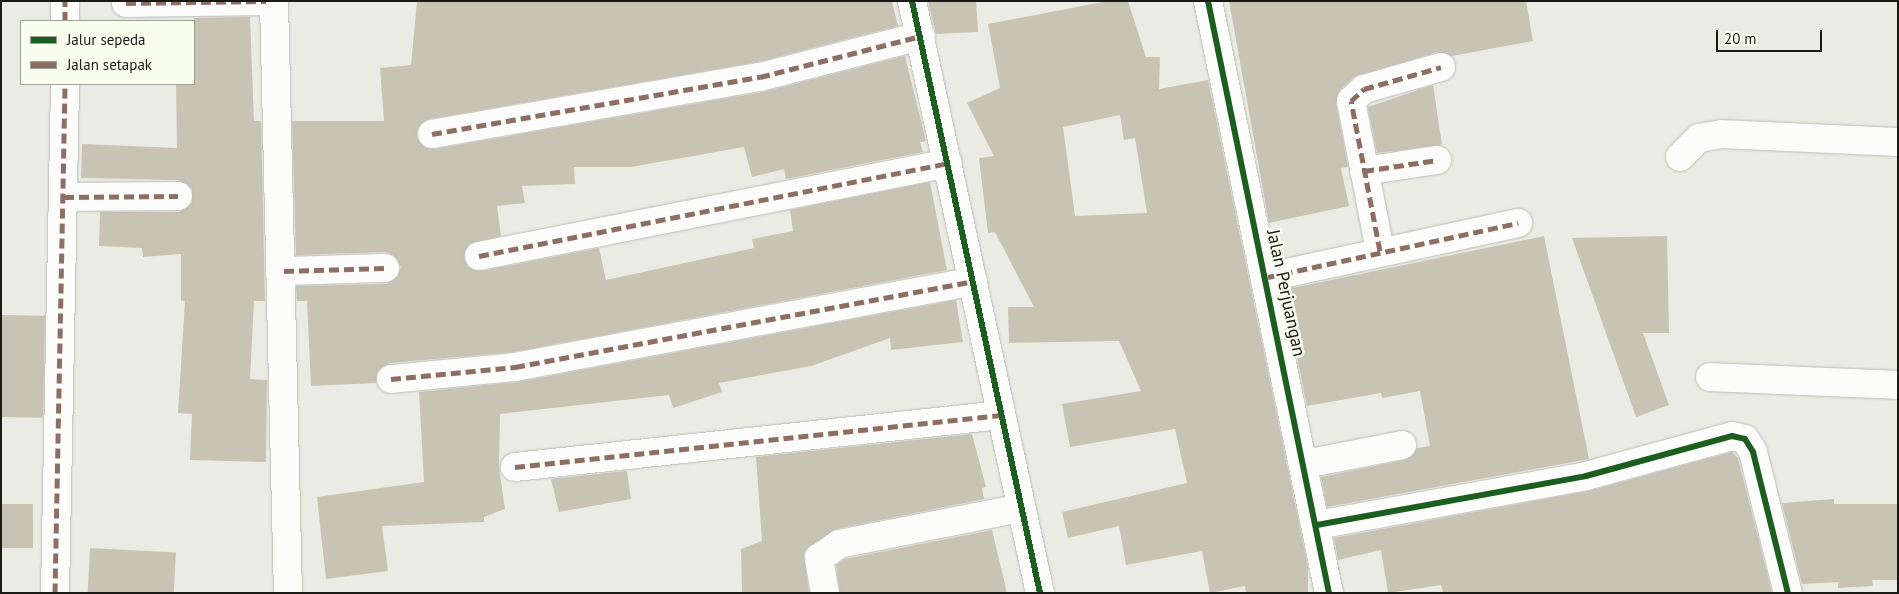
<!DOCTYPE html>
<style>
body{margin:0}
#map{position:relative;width:1899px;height:594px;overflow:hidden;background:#eaece4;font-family:"PT Sans",sans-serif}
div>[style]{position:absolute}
.building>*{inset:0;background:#c7c4b4;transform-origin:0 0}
.roads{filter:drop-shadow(0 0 1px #babbb5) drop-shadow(0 0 1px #babbb5)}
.minor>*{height:28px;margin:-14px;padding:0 14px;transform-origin:14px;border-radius:14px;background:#fcfcfb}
.quiet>*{height:5px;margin-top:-2.5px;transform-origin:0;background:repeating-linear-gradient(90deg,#8d6e63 0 10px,transparent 0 15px)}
.cycleway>*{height:6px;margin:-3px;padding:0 3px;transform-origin:3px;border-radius:3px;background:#1b5e20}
span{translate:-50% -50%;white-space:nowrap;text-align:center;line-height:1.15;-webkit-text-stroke:5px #f9fdee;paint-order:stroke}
.street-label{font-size:18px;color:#191a15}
.frame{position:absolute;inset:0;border:2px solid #191a15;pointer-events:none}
.legend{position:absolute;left:20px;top:20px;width:175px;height:65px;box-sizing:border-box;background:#f9fdee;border:1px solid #9fa297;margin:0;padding:6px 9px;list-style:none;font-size:15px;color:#191a15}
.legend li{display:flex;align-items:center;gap:10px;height:25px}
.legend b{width:25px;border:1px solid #9fa297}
.scale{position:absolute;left:1716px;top:30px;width:106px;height:22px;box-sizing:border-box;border:2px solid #191a15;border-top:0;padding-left:6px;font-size:15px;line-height:18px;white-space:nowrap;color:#191a15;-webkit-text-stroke:4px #f9fdee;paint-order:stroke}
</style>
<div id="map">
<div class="building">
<i style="clip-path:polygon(417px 1px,892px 1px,898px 26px,757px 62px,429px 119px,418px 128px,417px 137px,426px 148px,435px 149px,763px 92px,905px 56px,926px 141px,920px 142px,923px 152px,786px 179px,784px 169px,752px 177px,744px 147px,631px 167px,574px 167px,575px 184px,522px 186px,525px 203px,497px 206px,501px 236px,469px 244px,464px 259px,468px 267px,482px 271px,599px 248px,606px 280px,754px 248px,752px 239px,793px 231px,790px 210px,930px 182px,947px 270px,513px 352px,390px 363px,377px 372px,376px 383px,311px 386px,307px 301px,297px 301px,296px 286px,386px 284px,398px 276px,401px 267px,393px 255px,385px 252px,296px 255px,292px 121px,384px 121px,380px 68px,411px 65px)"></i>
<i style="clip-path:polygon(928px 1px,976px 1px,978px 32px,936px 34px)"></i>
<i style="clip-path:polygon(evenodd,1108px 1px,1128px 1px,1146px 57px,1160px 57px,1159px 89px,1208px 80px,1308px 567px,1308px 593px,1246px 593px,1245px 586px,1210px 593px,1202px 551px,1126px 565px,1119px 526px,1068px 538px,1062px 512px,1187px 483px,1175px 429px,1070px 447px,1062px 404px,1141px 391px,1119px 341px,1009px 343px,1008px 307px,1034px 307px,995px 232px,988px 233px,979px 158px,994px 156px,967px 103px,1000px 88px,988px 24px,1108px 1px,1120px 115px,1124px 140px,1135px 138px,1147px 213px,1075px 216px,1063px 127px,1120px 115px)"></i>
<i style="clip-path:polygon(1229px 1px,1526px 1px,1533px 41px,1452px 56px,1437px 52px,1354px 77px,1340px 90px,1336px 103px,1348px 167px,1341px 168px,1349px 206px,1269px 223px)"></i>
<i style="clip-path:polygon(250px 17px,254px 121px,261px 121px,265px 301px,254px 301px,250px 379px,267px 380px,266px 462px,190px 460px,192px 414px,178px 413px,185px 301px,181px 301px,181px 254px,143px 257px,142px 248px,99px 246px,100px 212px,179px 212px,192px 203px,192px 189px,178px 180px,81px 178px,82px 144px,177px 148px,176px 84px,194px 84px,194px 18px)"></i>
<i style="clip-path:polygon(1433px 85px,1442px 145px,1377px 153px,1368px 107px)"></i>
<i style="clip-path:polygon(1544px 236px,1589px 459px,1327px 507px,1321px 477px,1405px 460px,1417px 448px,1430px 446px,1420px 391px,1382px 398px,1381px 393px,1307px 406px,1283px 290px)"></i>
<i style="clip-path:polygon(1667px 236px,1669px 333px,1643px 333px,1669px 405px,1636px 417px,1572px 238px)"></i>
<i style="clip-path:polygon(956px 300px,963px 342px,891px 350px,890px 338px,811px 366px,719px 383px,722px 392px,673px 408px,669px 395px,500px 414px,499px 468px,505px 509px,484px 517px,484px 522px,382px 526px,388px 571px,326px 579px,317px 497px,424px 482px,419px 392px,518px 382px)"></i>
<i style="left:1px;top:315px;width:44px;height:102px;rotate:1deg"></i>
<i style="clip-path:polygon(972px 434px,986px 487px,982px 488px,984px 499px,836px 529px,804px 552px,809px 593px,742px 593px,741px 549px,762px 541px,756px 457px)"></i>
<i style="clip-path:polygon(1732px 452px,1738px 458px,1772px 593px,1443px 593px,1441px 585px,1388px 593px,1381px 550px,1338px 560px,1334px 538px,1589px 491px)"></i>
<i style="clip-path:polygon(627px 471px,631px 499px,559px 512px,551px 479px)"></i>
<i style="clip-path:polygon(1834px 499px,1834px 504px,1898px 504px,1898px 580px,1872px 580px,1873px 586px,1838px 588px,1838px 582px,1802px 584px,1782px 503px)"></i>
<i style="left:1px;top:504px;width:32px;height:44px"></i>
<i style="clip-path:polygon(992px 530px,1007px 593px,840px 593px,836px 565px,845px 559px)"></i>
<i style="left:90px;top:548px;width:86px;height:45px;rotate:3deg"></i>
</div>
<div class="roads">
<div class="minor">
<i style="left:274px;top:1px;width:592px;rotate:88.65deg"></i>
<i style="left:912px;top:1px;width:606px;rotate:77.8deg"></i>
<i style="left:1208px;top:1px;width:604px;rotate:78.45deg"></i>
<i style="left:126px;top:3px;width:140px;rotate:-0.8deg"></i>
<i style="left:65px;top:21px;width:20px;rotate:-90deg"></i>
<i style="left:432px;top:134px;width:333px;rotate:-9.9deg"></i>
<i style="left:760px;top:77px;width:166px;rotate:-14.3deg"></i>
<i style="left:1680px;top:157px;width:27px;rotate:-45deg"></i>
<i style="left:1699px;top:138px;width:22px;rotate:-10deg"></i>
<i style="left:1721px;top:134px;width:177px;rotate:2.6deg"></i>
<i style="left:1364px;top:171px;width:74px;rotate:-8.6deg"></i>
<i style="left:64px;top:197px;width:114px;rotate:-0.5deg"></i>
<i style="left:1380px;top:251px;width:153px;rotate:-100.9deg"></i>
<i style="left:1351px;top:101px;width:18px;rotate:-43deg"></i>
<i style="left:1364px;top:89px;width:80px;rotate:-15.9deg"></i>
<i style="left:479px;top:256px;width:478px;rotate:-11.2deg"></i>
<i style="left:284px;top:271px;width:101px;rotate:-1.7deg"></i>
<i style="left:1268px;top:277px;width:256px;rotate:-12.2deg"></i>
<i style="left:1710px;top:377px;width:188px;rotate:2.4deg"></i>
<i style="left:391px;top:379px;width:125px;rotate:-5.5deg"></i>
<i style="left:515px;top:367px;width:466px;rotate:-10.6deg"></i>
<i style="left:1305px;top:464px;width:99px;rotate:-11.1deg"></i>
<i style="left:515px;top:467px;width:489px;rotate:-6.1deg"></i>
<i style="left:1317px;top:525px;width:273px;rotate:-10.3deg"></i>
<i style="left:1586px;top:476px;width:151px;rotate:-15.3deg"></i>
<i style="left:1732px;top:436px;width:13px;rotate:13deg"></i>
<i style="left:1745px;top:439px;width:15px;rotate:58deg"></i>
<i style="left:1753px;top:452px;width:145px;rotate:76.1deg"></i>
<i style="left:55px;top:593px;width:509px;rotate:-88.87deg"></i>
<i style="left:825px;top:593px;width:36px;rotate:-100deg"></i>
<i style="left:819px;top:558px;width:24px;rotate:-35deg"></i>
<i style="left:839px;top:544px;width:186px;rotate:-11.2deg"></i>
</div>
</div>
<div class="quiet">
<i style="left:126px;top:3px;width:140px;rotate:-0.8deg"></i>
<i style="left:65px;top:21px;width:20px;rotate:-90deg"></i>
<i style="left:432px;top:134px;width:333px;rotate:-9.9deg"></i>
<i style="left:760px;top:77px;width:166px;rotate:-14.3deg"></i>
<i style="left:1364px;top:171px;width:74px;rotate:-8.6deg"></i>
<i style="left:64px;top:197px;width:114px;rotate:-0.5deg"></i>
<i style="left:1380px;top:251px;width:153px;rotate:-100.9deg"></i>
<i style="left:1351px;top:101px;width:18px;rotate:-43deg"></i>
<i style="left:1364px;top:89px;width:80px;rotate:-15.9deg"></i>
<i style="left:479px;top:256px;width:478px;rotate:-11.2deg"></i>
<i style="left:284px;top:271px;width:101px;rotate:-1.7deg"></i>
<i style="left:1268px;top:277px;width:256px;rotate:-12.2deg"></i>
<i style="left:391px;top:379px;width:125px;rotate:-5.5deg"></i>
<i style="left:515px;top:367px;width:466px;rotate:-10.6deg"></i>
<i style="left:515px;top:467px;width:489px;rotate:-6.1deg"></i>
<i style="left:55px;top:593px;width:509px;rotate:-88.87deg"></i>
</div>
<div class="cycleway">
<i style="left:912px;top:1px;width:606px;rotate:77.8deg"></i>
<i style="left:1208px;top:1px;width:604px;rotate:78.45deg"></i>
<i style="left:1317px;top:525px;width:273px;rotate:-10.3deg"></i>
<i style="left:1586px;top:476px;width:151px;rotate:-15.3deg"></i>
<i style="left:1732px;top:436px;width:13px;rotate:13deg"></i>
<i style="left:1745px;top:439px;width:15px;rotate:58deg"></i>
<i style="left:1753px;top:452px;width:145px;rotate:76.1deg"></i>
</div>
<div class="street-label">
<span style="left:1286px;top:293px;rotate:78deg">Jalan Perjuangan</span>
</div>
<div class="frame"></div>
<ul class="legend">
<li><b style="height:6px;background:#1b5e20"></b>Jalur sepeda</li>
<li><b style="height:6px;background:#8d6e63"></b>Jalan setapak</li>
</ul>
<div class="scale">20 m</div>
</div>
